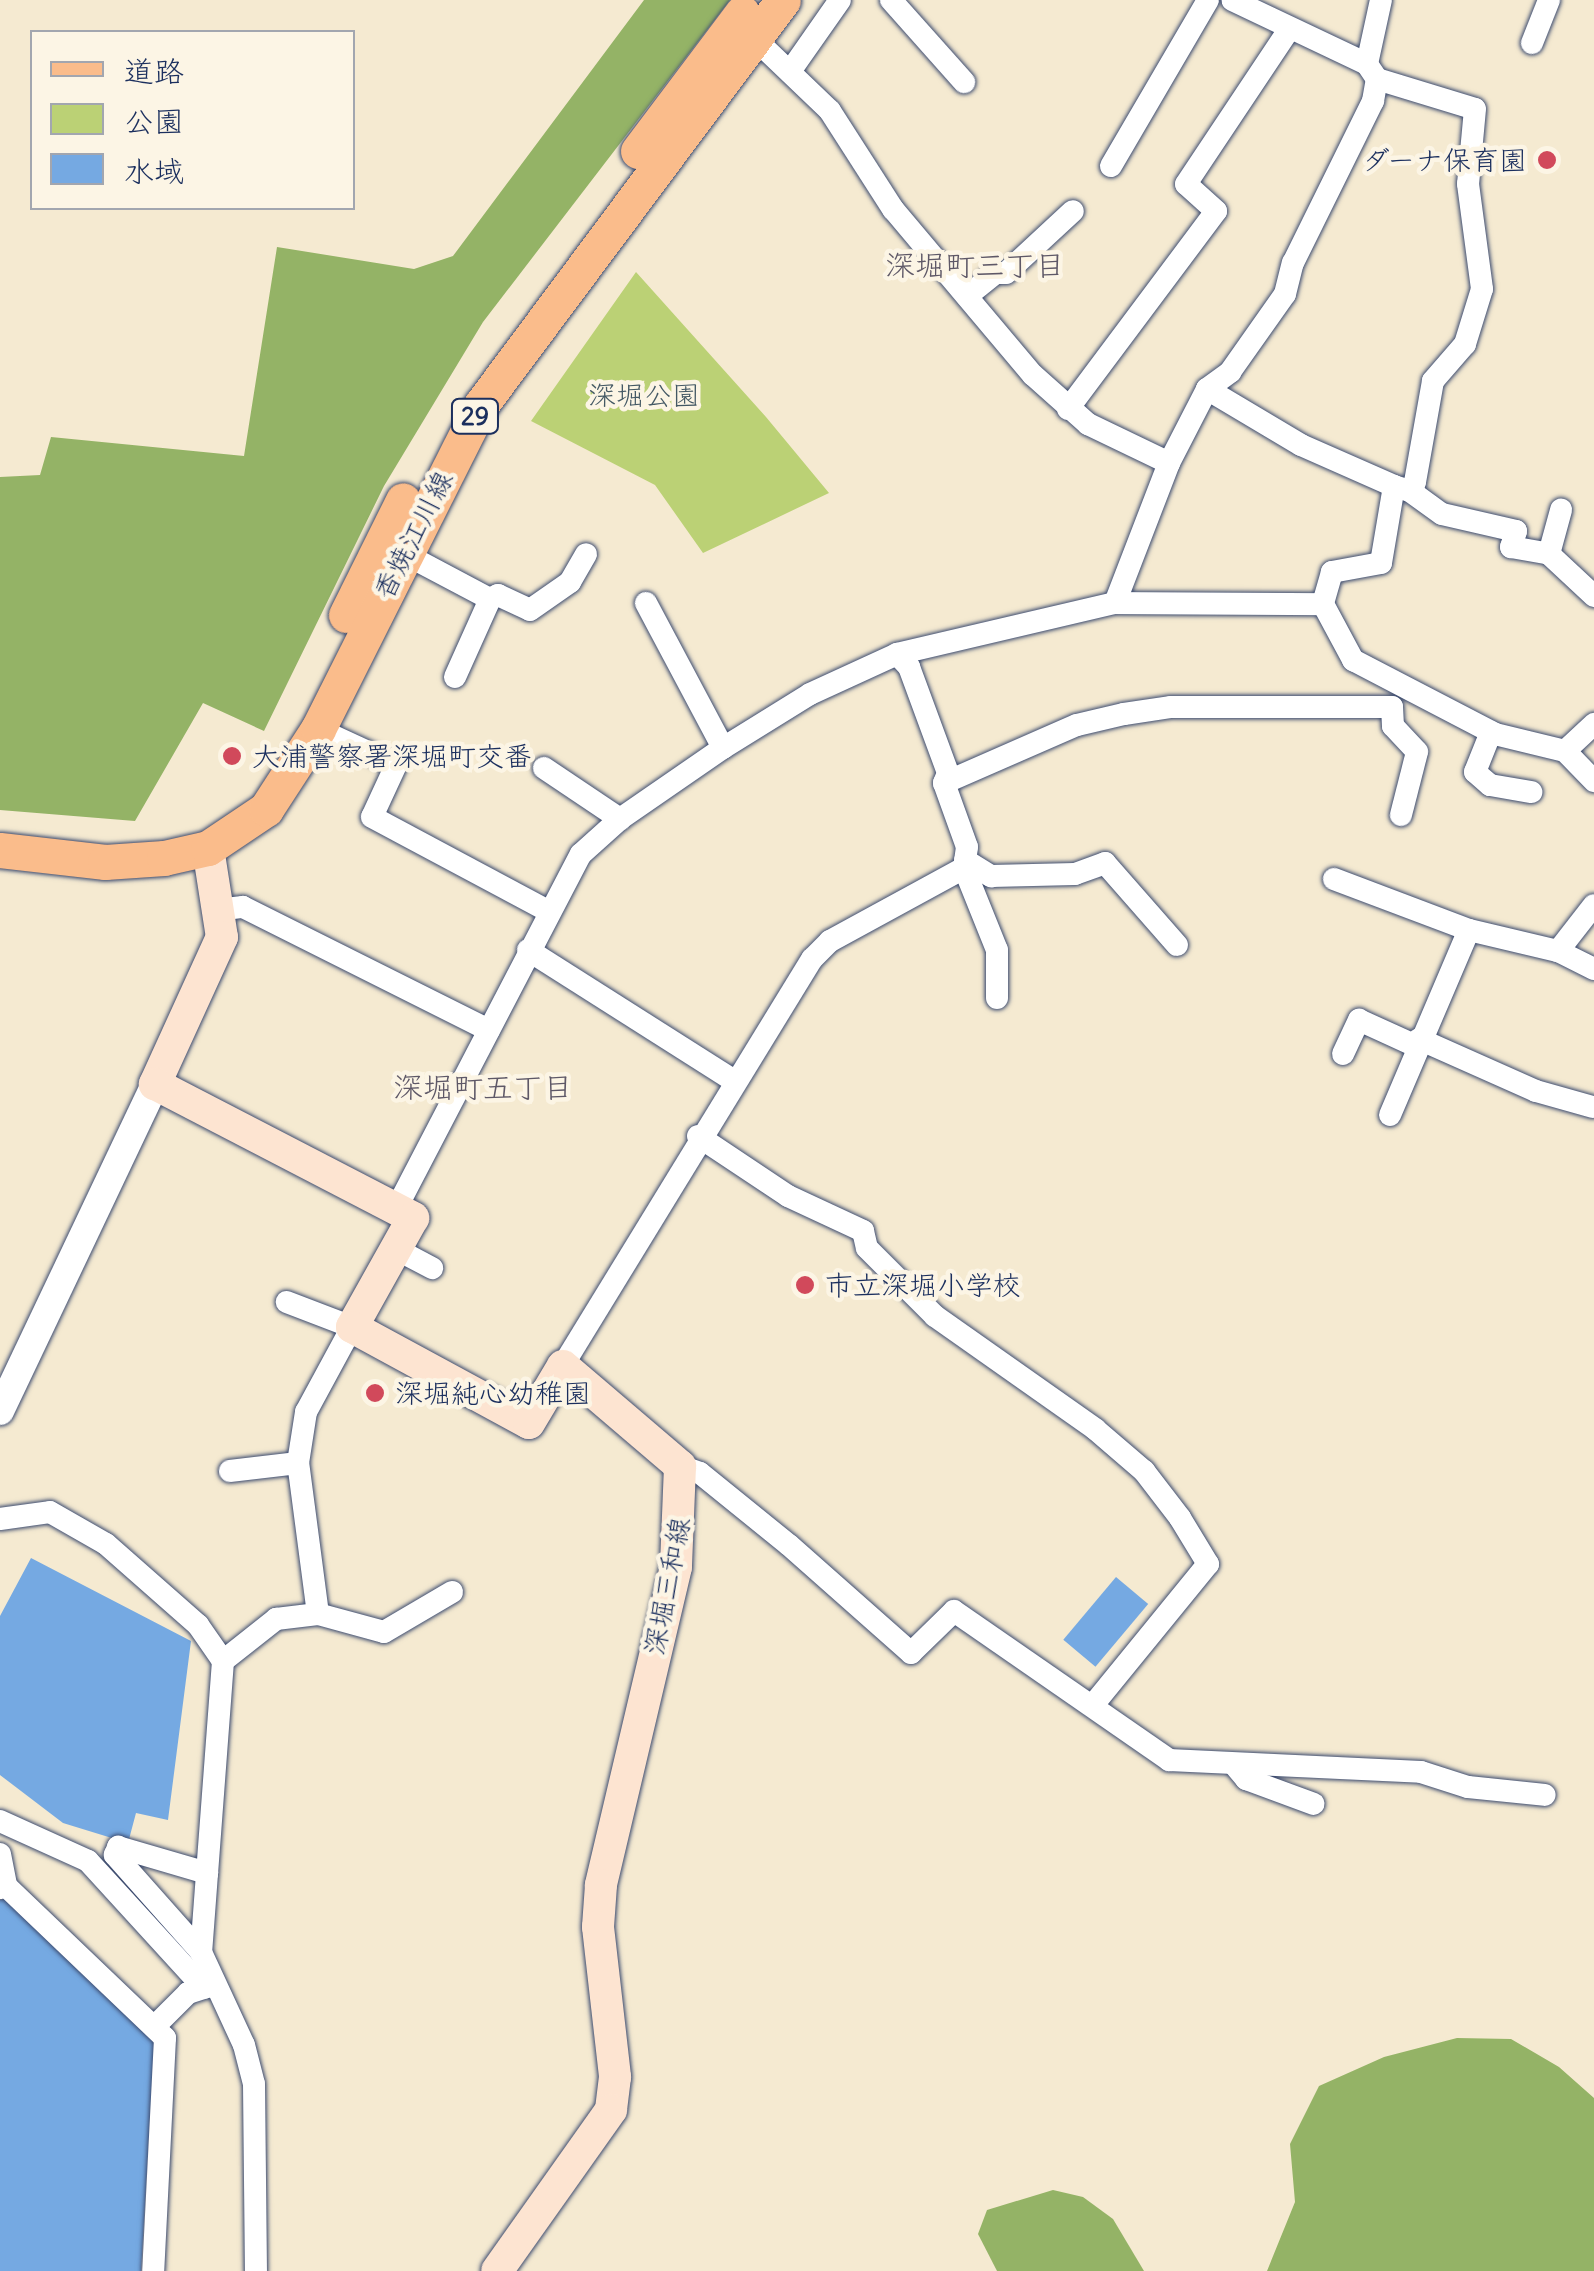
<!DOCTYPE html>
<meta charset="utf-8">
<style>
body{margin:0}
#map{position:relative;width:1594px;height:2271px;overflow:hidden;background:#f5ead1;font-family:Delius,"Klee One",sans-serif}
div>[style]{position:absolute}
.green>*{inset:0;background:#bbd175}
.forest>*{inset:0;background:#94b366}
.water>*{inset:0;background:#75a9e2;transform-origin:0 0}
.roads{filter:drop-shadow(0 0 2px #3c4b6f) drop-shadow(0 0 2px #3c4b6f)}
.minor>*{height:22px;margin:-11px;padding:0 11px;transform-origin:11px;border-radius:11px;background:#fff}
.tertiary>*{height:28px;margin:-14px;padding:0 14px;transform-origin:14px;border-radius:14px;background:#fff}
.secondary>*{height:32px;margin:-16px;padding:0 16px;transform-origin:16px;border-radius:16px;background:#fde4d1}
.primary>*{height:35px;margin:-17.5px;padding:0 17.5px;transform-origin:17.5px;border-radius:17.5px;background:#fabc8b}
.dots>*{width:28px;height:28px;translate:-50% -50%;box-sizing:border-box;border:5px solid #fcf5e5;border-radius:50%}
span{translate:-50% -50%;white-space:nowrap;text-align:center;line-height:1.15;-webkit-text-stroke:9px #fcf5e5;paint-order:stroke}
.shield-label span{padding:2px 8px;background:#fcf5e5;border:2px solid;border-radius:8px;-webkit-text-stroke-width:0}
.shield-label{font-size:25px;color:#1b2f5e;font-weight:700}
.poi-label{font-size:28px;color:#1b2f5e}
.right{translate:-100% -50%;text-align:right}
.left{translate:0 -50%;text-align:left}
.park-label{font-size:28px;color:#435864}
.street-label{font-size:28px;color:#1b2f5e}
.neighbourhood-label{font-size:30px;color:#5e5867}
.legend{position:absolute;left:30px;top:30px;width:325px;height:180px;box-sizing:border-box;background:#fcf5e5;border:2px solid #a2a6af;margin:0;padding:12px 18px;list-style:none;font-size:30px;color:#1b2f5e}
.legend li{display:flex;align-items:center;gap:20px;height:50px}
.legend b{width:50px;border:2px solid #a2a6af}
</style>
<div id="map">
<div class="green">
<i style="clip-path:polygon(636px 272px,766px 417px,829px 493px,703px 553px,655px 485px,531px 421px)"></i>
</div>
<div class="forest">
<i style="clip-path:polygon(644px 0,730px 0,483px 322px,384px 486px,264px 731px,203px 703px,135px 821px,0 810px,0 477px,40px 475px,51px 437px,244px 456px,277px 247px,414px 269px,453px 256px)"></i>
<i style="clip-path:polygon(1457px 2038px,1511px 2039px,1559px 2067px,1594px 2098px,1594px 2271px,1267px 2271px,1295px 2202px,1290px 2144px,1319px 2086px,1384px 2057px)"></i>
<i style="clip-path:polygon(1053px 2190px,1083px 2197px,1113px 2219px,1144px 2271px,997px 2271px,978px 2234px,987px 2210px)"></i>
</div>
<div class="water">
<i style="clip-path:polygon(31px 1558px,191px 1641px,168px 1820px,136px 1813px,128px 1843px,63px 1823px,0 1775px,0 1616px)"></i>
<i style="left:1116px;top:1577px;width:42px;height:82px;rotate:40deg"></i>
<i style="clip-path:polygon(8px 1898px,155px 2035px,141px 2271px,0 2271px,0 1900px)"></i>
</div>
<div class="roads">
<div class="minor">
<i style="left:891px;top:0;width:110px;rotate:48.3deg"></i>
<i style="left:754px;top:38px;width:105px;rotate:43.8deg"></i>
<i style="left:830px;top:111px;width:117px;rotate:57.3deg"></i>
<i style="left:893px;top:209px;width:217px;rotate:49.9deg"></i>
<i style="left:1033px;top:375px;width:74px;rotate:41.7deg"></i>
<i style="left:1088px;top:424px;width:90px;rotate:25.7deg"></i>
<i style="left:1532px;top:43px;width:46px;rotate:-68.4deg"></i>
<i style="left:1367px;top:64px;width:66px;rotate:-77.7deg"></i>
<i style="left:791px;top:70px;width:85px;rotate:-55deg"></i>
<i style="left:1377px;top:79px;width:102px;rotate:17deg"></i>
<i style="left:1475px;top:109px;width:75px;rotate:95.3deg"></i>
<i style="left:1468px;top:184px;width:106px;rotate:82.4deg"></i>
<i style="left:1482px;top:289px;width:58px;rotate:107.2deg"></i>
<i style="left:1465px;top:344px;width:49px;rotate:130.9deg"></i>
<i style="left:1433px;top:381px;width:103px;rotate:100.1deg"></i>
<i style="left:1415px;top:482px;width:10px;rotate:119deg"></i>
<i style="left:1410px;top:491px;width:17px;rotate:-163deg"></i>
<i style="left:1394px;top:486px;width:78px;rotate:99.6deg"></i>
<i style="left:1381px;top:563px;width:50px;rotate:169.6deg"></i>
<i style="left:1332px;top:572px;width:33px;rotate:106deg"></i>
<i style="left:1323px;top:604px;width:64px;rotate:61.8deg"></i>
<i style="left:1353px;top:660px;width:160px;rotate:27.5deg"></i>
<i style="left:1495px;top:734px;width:72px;rotate:13.7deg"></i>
<i style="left:1565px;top:751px;width:42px;rotate:46deg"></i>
<i style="left:1111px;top:166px;width:192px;rotate:-59.7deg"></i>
<i style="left:967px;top:296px;width:36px;rotate:-39deg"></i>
<i style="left:995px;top:273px;width:11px"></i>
<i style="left:1006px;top:273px;width:91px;rotate:-42.8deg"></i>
<i style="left:1207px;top:389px;width:109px;rotate:30.8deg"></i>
<i style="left:1301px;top:445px;width:102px;rotate:23.8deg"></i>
<i style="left:1068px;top:409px;width:247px;rotate:-53.2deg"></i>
<i style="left:1216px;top:211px;width:40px;rotate:-138deg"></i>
<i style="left:1186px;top:184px;width:184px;rotate:-56.3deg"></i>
<i style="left:1410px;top:491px;width:39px;rotate:36deg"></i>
<i style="left:1442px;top:514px;width:76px;rotate:12.9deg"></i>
<i style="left:1516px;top:531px;width:17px;rotate:107deg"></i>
<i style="left:1511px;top:547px;width:39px;rotate:10deg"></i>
<i style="left:1549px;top:554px;width:62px;rotate:43deg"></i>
<i style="left:403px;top:553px;width:98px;rotate:27.9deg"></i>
<i style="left:490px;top:599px;width:9px;rotate:-27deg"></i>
<i style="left:498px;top:595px;width:35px;rotate:25deg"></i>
<i style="left:530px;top:610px;width:49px;rotate:-35deg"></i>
<i style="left:570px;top:582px;width:32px;rotate:-60deg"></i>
<i style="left:1549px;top:554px;width:46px;rotate:-74.7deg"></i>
<i style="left:646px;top:603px;width:164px;rotate:62deg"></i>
<i style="left:1115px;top:603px;width:150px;rotate:-68.9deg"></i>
<i style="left:1169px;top:463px;width:83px;rotate:-62.8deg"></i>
<i style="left:1207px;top:389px;width:29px;rotate:-36deg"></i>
<i style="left:1230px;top:372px;width:95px;rotate:-54.8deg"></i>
<i style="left:1285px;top:294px;width:32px;rotate:-76deg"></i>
<i style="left:1293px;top:263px;width:181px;rotate:-63.7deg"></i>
<i style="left:1373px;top:101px;width:22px;rotate:-80deg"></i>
<i style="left:1377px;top:79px;width:18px;rotate:-124deg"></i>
<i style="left:1367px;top:64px;width:149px;rotate:-154.6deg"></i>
<i style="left:897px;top:654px;width:224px;rotate:-13.2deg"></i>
<i style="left:1115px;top:603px;width:208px;rotate:0.3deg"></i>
<i style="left:455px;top:677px;width:85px;rotate:-65.8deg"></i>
<i style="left:318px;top:729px;width:86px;rotate:24.8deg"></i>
<i style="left:396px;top:765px;width:57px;rotate:114.8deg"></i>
<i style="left:372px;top:817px;width:200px;rotate:28.1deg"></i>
<i style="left:1491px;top:732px;width:43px;rotate:111.8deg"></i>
<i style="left:1475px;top:772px;width:20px;rotate:41deg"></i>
<i style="left:1490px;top:785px;width:42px;rotate:9.7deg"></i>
<i style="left:1565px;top:751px;width:40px;rotate:-43deg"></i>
<i style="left:544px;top:768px;width:92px;rotate:33.9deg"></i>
<i style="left:944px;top:783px;width:145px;rotate:-23.6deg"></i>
<i style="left:1077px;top:725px;width:48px;rotate:-13.2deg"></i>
<i style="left:1124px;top:714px;width:48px;rotate:-8.5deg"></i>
<i style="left:1171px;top:707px;width:221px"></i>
<i style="left:1392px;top:707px;width:19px;rotate:87deg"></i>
<i style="left:1393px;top:726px;width:35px;rotate:47deg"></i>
<i style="left:1417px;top:752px;width:65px;rotate:104.3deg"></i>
<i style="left:965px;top:860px;width:31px;rotate:32deg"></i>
<i style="left:991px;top:876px;width:84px;rotate:-1.4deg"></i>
<i style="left:1075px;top:874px;width:32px;rotate:-20deg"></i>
<i style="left:1105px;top:863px;width:109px;rotate:48.7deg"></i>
<i style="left:964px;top:868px;width:88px;rotate:68.1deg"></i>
<i style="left:997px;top:950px;width:48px;rotate:90deg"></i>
<i style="left:1334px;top:879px;width:144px;rotate:20.7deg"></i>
<i style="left:217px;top:910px;width:26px;rotate:-7deg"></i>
<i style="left:243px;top:907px;width:275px;rotate:26.6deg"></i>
<i style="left:528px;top:950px;width:243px;rotate:32.4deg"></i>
<i style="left:1558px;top:951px;width:58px;rotate:-52deg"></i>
<i style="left:1419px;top:1039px;width:128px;rotate:24deg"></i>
<i style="left:1536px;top:1091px;width:59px;rotate:15.7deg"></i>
<i style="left:1343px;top:1054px;width:38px;rotate:-65deg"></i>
<i style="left:1359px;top:1020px;width:63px;rotate:24.5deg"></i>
<i style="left:1390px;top:1115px;width:201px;rotate:-66.9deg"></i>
<i style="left:1469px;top:930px;width:91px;rotate:13.3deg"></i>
<i style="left:1558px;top:951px;width:40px;rotate:26.6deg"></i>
<i style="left:698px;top:1136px;width:108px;rotate:33.7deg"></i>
<i style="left:788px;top:1196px;width:83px;rotate:25deg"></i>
<i style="left:863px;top:1231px;width:17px;rotate:77deg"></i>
<i style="left:867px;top:1248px;width:96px;rotate:45deg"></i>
<i style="left:935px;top:1316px;width:196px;rotate:35.2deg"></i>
<i style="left:1095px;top:1429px;width:65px;rotate:40.6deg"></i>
<i style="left:1144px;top:1471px;width:59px;rotate:52.5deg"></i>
<i style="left:1180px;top:1518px;width:54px;rotate:58.7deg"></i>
<i style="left:1208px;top:1564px;width:181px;rotate:129.2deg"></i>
<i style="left:396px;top:1209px;width:400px;rotate:-62.5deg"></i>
<i style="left:581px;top:854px;width:52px;rotate:-41.9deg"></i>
<i style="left:620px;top:819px;width:125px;rotate:-34.6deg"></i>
<i style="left:723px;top:748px;width:102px;rotate:-31.8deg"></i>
<i style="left:810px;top:694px;width:96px;rotate:-24.7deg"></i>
<i style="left:897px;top:654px;width:18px;rotate:47deg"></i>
<i style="left:909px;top:667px;width:113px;rotate:69.8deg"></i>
<i style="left:948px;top:773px;width:11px;rotate:112deg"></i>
<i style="left:944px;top:783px;width:68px;rotate:70.2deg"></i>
<i style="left:967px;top:847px;width:21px;rotate:98deg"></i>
<i style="left:964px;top:868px;width:153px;rotate:151.4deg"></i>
<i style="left:830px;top:941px;width:25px;rotate:135deg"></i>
<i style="left:812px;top:959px;width:477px;rotate:121.5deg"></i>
<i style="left:396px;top:1249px;width:41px;rotate:27.8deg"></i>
<i style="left:680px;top:1466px;width:21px;rotate:19deg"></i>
<i style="left:700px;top:1473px;width:114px;rotate:39deg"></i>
<i style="left:789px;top:1545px;width:163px;rotate:41.5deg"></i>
<i style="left:911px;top:1653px;width:60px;rotate:-44.3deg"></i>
<i style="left:954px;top:1611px;width:262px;rotate:34.7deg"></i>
<i style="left:1169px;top:1760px;width:252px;rotate:2.7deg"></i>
<i style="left:1421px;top:1772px;width:49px;rotate:17.7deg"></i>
<i style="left:1468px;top:1787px;width:77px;rotate:5.9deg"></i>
<i style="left:230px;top:1471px;width:68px;rotate:-6.7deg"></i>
<i style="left:0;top:1519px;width:50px;rotate:-8deg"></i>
<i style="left:50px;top:1512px;width:64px;rotate:29.7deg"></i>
<i style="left:106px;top:1544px;width:123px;rotate:41.4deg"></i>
<i style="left:198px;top:1625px;width:44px;rotate:55.2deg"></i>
<i style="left:223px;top:1661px;width:292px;rotate:94.3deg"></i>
<i style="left:201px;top:1952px;width:102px;rotate:65.2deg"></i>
<i style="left:244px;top:2045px;width:40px;rotate:75.6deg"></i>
<i style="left:254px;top:2084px;width:187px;rotate:89.4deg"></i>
<i style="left:318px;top:1614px;width:68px;rotate:15.3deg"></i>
<i style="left:384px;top:1632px;width:79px;rotate:-30.5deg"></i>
<i style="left:223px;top:1661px;width:68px;rotate:-38.4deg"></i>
<i style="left:276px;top:1619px;width:42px;rotate:-6.8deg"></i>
<i style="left:318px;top:1614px;width:152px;rotate:-97.5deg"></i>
<i style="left:298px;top:1463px;width:52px;rotate:-81.1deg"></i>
<i style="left:306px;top:1412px;width:97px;rotate:-61.6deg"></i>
<i style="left:352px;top:1327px;width:70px;rotate:-159deg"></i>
<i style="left:1236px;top:1767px;width:16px;rotate:50deg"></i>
<i style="left:1246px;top:1779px;width:72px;rotate:20.2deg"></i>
<i style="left:0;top:1821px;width:97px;rotate:24.4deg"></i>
<i style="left:88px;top:1861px;width:172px;rotate:47.6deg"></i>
<i style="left:0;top:1854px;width:33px;rotate:79deg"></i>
<i style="left:0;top:1888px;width:6px;rotate:-18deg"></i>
<i style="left:6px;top:1886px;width:220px;rotate:43.7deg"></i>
<i style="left:165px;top:2038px;width:233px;rotate:92.9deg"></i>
<i style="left:201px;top:1952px;width:130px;rotate:-131.6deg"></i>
<i style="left:115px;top:1855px;width:9px;rotate:-69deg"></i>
<i style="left:118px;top:1847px;width:93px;rotate:16.3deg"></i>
<i style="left:156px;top:2025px;width:45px;rotate:-45deg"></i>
<i style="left:188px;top:1993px;width:26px;rotate:-18deg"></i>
</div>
<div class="tertiary">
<i style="left:0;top:1411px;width:362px;rotate:-64.6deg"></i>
</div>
<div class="secondary">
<i style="left:208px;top:848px;width:90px;rotate:81.1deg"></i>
<i style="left:222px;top:937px;width:162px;rotate:114.5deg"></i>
<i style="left:155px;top:1084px;width:291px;rotate:27.4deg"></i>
<i style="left:413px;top:1218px;width:125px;rotate:119.2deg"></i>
<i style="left:352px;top:1327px;width:201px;rotate:28.5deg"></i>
<i style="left:529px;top:1423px;width:66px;rotate:-59.2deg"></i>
<i style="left:563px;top:1366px;width:154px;rotate:40.5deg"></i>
<i style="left:680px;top:1466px;width:101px;rotate:92.3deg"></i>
<i style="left:676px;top:1567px;width:327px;rotate:103.3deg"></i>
<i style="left:601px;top:1885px;width:42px;rotate:94.1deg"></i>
<i style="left:598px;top:1927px;width:151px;rotate:83.5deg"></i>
<i style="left:615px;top:2077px;width:33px;rotate:97deg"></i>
<i style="left:611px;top:2110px;width:197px;rotate:125.3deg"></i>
</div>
<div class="primary">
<i style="left:638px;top:151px;width:173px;rotate:-53deg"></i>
<i style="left:346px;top:615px;width:128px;rotate:-63.6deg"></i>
<i style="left:0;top:850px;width:106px;rotate:6.5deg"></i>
<i style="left:105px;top:862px;width:59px;rotate:-3.9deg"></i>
<i style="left:164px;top:858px;width:45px;rotate:-12.8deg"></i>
<i style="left:208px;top:848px;width:70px;rotate:-33.9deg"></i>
<i style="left:266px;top:809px;width:95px;rotate:-57deg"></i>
<i style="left:318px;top:729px;width:363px;rotate:-63.3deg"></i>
<i style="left:481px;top:405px;width:505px;rotate:-53.29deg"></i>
</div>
</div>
<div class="dots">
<i style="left:1547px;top:160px;background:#d1495b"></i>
<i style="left:232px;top:756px;background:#d1495b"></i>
<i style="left:805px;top:1285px;background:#d1495b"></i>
<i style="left:375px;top:1393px;background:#d1495b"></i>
</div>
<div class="shield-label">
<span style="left:475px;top:416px">29</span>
</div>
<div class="poi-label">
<span class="right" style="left:1527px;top:160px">ダーナ保育園</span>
<span class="left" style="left:252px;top:756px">大浦警察署深堀町交番</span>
<span class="left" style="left:825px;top:1285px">市立深堀小学校</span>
<span class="left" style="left:395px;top:1393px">深堀純心幼稚園</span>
</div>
<div class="park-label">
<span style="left:644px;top:395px">深堀公園</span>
</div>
<div class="street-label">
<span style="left:413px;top:535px;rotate:-63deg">香焼江川線</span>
<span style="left:667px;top:1586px;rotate:-79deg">深堀三和線</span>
</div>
<div class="neighbourhood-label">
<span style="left:975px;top:265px">深堀町三丁目</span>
<span style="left:483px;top:1087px">深堀町五丁目</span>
</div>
<ul class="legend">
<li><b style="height:12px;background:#fabc8b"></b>道路</li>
<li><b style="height:28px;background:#bbd175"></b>公園</li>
<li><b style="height:28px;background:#75a9e2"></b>水域</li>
</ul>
</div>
